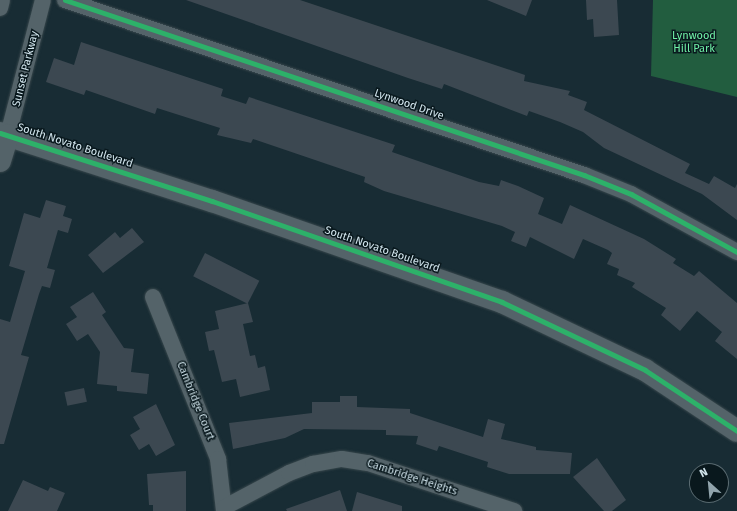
<!DOCTYPE html>
<style>
body{margin:0}
#map{position:relative;width:737px;height:511px;overflow:hidden;background:#182c34;font-family:"Fira Sans",sans-serif}
div>[style]{position:absolute}
.green>*{inset:0;background:#225d3f}
.building>*{inset:0;background:#3c4851;transform-origin:0 0}
.roads{filter:drop-shadow(0 0 1px #38474c) drop-shadow(0 0 1px #38474c)}
.street>*{height:16px;margin:-8px;padding:0 8px;transform-origin:8px;border-radius:8px;background:#546369}
.secondary>*{height:22px;margin:-11px;padding:0 11px;transform-origin:11px;border-radius:11px;background:#546369}
.cycleway>*{height:5px;margin:-2.5px;padding:0 2.5px;transform-origin:2.5px;border-radius:2.5px;background:#2db169}
span{translate:-50% -50%;white-space:nowrap;text-align:center;line-height:1.15;-webkit-text-stroke:3px #09181d;paint-order:stroke}
.park-label{font-size:11px;color:#71f3a8}
.street-label{font-size:11px;color:#d2e5ed}
.north{position:absolute;left:689px;top:463px;width:40px;height:40px;box-sizing:border-box;background:#09181d;border:1px solid #596a70;border-radius:50%;rotate:333deg;font-size:11px;font-weight:700;line-height:16px;text-align:center;color:#d2e5ed}
.north::after{content:'';display:block;margin:auto;width:14px;height:18px;background:#91a4ac;clip-path:polygon(50% 0,100% 100%,50% 72%,0 100%)}
</style>
<div id="map">
<div class="green">
<i style="clip-path:polygon(653px 0,737px 0,737px 97px,651px 76px)"></i>
</div>
<div class="building">
<i style="clip-path:polygon(186px 0,300px 0,525px 75px,524px 81px,570px 91px,568px 95px,587px 102px,584px 110px,690px 164px,685px 173px,709px 184px,714px 176px,735px 188px,737px 184px,737px 220px,702px 194px,604px 148px,583px 132px,560px 122px,529px 111px,527px 116px,444px 84px,442px 89px,408px 78px)"></i>
<i style="clip-path:polygon(487px 0,532px 0,526px 16px)"></i>
<i style="clip-path:polygon(586px 0,617px 0,619px 35px,594px 37px,593px 19px,587px 20px)"></i>
<i style="clip-path:polygon(81px 42px,223px 89px,221px 96px,246px 104px,249px 97px,395px 145px,392px 152px,479px 182px,499px 186px,501px 180px,518px 186px,544px 198px,538px 214px,562px 224px,570px 205px,644px 239px,676px 259px,673px 263px,694px 276px,699px 271px,737px 303px,737px 359px,715px 341px,722px 332px,697px 311px,680px 331px,661px 315px,666px 308px,632px 287px,635px 283px,617px 275px,619px 269px,607px 264px,612px 253px,608px 250px,583px 239px,574px 259px,530px 237px,526px 247px,511px 241px,515px 232px,502px 226px,384px 191px,364px 182px,365px 177px,253px 139px,251px 143px,217px 135px,220px 128px,157px 108px,155px 114px,86px 90px,84px 95px,46px 82px,54px 58px,74px 65px)"></i>
<i style="clip-path:polygon(46px 200px,66px 206px,63px 216px,72px 219px,68px 233px,58px 230px,47px 268px,55px 270px,50px 288px,42px 286px,39px 294px,21px 355px,29px 357px,4px 444px,0 444px,0 319px,10px 322px,25px 271px,9px 266px,24px 213px,40px 218px)"></i>
<i style="clip-path:polygon(132px 228px,144px 242px,103px 273px,88px 255px,115px 232px,120px 238px)"></i>
<i style="left:205px;top:253px;width:61px;height:26px;rotate:27deg"></i>
<i style="clip-path:polygon(93px 292px,106px 312px,102px 315px,124px 348px,134px 349px,131px 372px,149px 374px,147px 394px,117px 391px,117px 386px,97px 384px,100px 352px,88px 334px,77px 341px,66px 324px,77px 317px,70px 307px)"></i>
<i style="clip-path:polygon(248px 303px,253px 322px,243px 324px,250px 356px,255px 355px,258px 368px,265px 366px,270px 390px,240px 397px,236px 379px,222px 382px,214px 350px,209px 351px,205px 332px,219px 329px,215px 311px)"></i>
<i style="left:84px;top:388px;width:14px;height:20px;rotate:78deg"></i>
<i style="clip-path:polygon(340px 396px,357px 396px,357px 407px,410px 409px,410px 413px,483px 437px,488px 419px,505px 424px,501px 439px,536px 447px,536px 450px,572px 453px,570px 474px,509px 474px,487px 467px,488px 462px,439px 446px,437px 451px,416px 444px,418px 436px,386px 435px,386px 430px,304px 429px,285px 438px,233px 449px,229px 423px,312px 413px,312px 402px,340px 402px)"></i>
<i style="clip-path:polygon(156px 404px,175px 445px,156px 456px,149px 444px,139px 450px,130px 435px,140px 429px,133px 417px)"></i>
<i style="clip-path:polygon(597px 458px,626px 500px,612px 511px,604px 511px,573px 477px)"></i>
<i style="clip-path:polygon(186px 471px,186px 511px,153px 511px,153px 505px,149px 505px,147px 474px)"></i>
<i style="clip-path:polygon(23px 480px,48px 491px,50px 487px,65px 493px,57px 511px,8px 511px)"></i>
<i style="clip-path:polygon(340px 490px,347px 511px,287px 511px,286px 509px)"></i>
<i style="clip-path:polygon(357px 492px,402px 506px,402px 511px,352px 511px)"></i>
</div>
<div class="roads">
<div class="street">
<i style="left:65px;top:0;width:548px;rotate:18.63deg"></i>
<i style="left:584px;top:175px;width:51px;rotate:22deg"></i>
<i style="left:631px;top:194px;width:121px;rotate:28.7deg"></i>
<i style="left:0;top:8px;width:8px;rotate:-76deg"></i>
<i style="left:8px;top:135px;width:139px;rotate:-75.5deg"></i>
<i style="left:153px;top:297px;width:175px;rotate:68.1deg"></i>
<i style="left:218px;top:459px;width:52px;rotate:83.4deg"></i>
<i style="left:225px;top:507px;width:72px;rotate:-28deg"></i>
<i style="left:289px;top:473px;width:26px;rotate:-21deg"></i>
<i style="left:313px;top:464px;width:29px;rotate:-10deg"></i>
<i style="left:342px;top:459px;width:26px;rotate:9deg"></i>
<i style="left:368px;top:463px;width:154px;rotate:18.2deg"></i>
</div>
<div class="secondary">
<i style="left:0;top:133px;width:223px;rotate:17.8deg"></i>
<i style="left:212px;top:201px;width:307px;rotate:19.2deg"></i>
<i style="left:502px;top:302px;width:158px;rotate:25.4deg"></i>
<i style="left:645px;top:370px;width:110px;rotate:33.5deg"></i>
<i style="left:0;top:161px;width:27px;rotate:-73deg"></i>
</div>
</div>
<div class="cycleway">
<i style="left:65px;top:0;width:548px;rotate:18.63deg"></i>
<i style="left:584px;top:175px;width:51px;rotate:22deg"></i>
<i style="left:631px;top:194px;width:121px;rotate:28.7deg"></i>
<i style="left:0;top:133px;width:223px;rotate:17.8deg"></i>
<i style="left:212px;top:201px;width:307px;rotate:19.2deg"></i>
<i style="left:502px;top:302px;width:158px;rotate:25.4deg"></i>
<i style="left:645px;top:370px;width:110px;rotate:33.5deg"></i>
</div>
<div class="park-label">
<span style="left:694px;top:43px">Lynwood<br>Hill Park</span>
</div>
<div class="street-label">
<span style="left:26px;top:69px;rotate:-76deg">Sunset Parkway</span>
<span style="left:409px;top:105px;rotate:19deg">Lynwood Drive</span>
<span style="left:75px;top:146px;rotate:18deg">South Novato Boulevard</span>
<span style="left:382px;top:250px;rotate:19deg">South Novato Boulevard</span>
<span style="left:195px;top:401px;rotate:68deg">Cambridge Court</span>
<span style="left:412px;top:478px;rotate:18deg">Cambridge Heights</span>
</div>
<div class="north">N</div>
</div>
